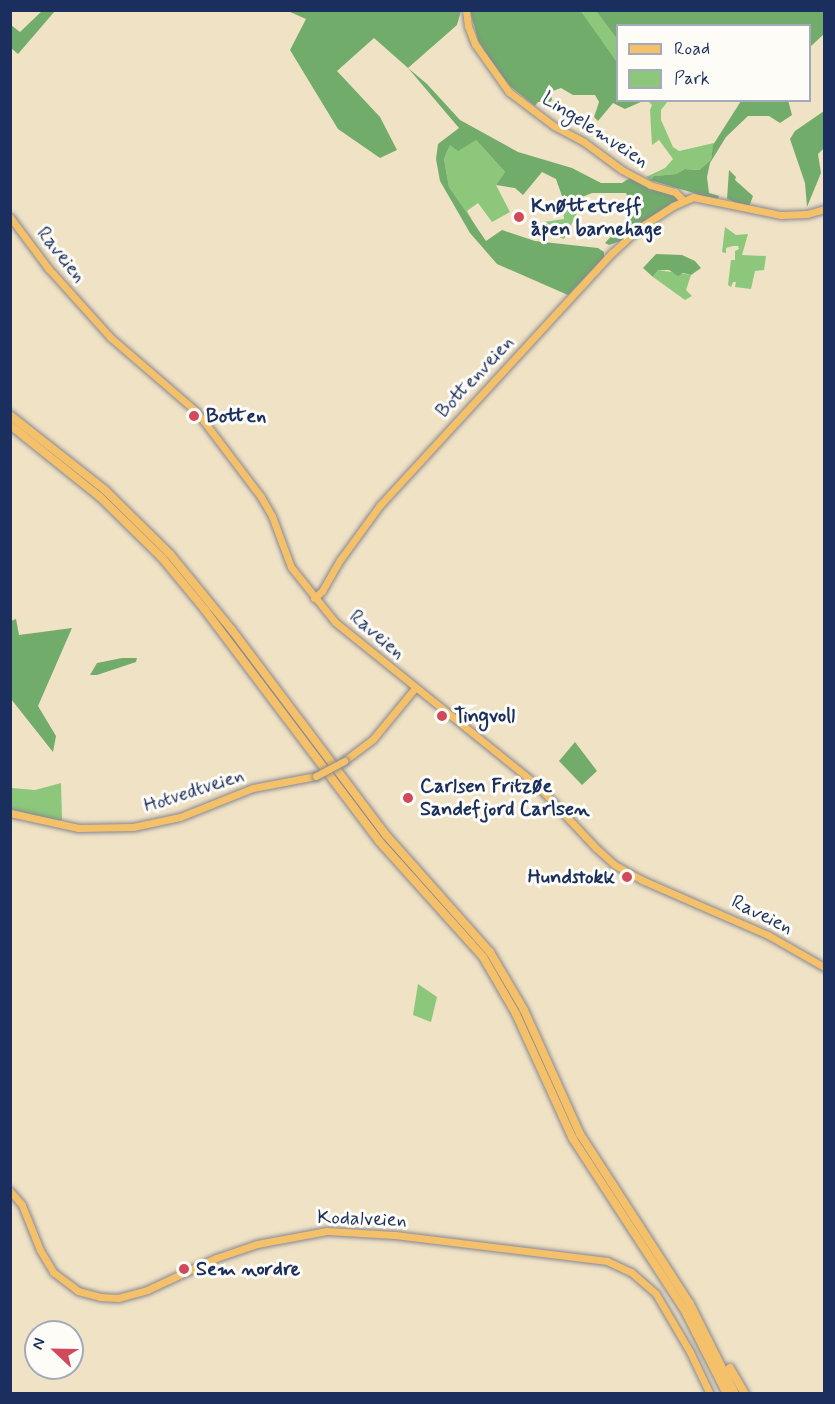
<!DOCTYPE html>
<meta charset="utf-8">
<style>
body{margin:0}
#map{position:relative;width:835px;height:1404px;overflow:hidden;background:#f0e2c5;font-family:Mynerve,sans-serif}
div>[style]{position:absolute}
.green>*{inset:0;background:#8dc77b}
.forest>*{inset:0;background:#72ac6b}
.roads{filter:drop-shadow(0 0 2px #868892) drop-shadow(0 0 2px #868892)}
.major>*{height:7px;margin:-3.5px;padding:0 3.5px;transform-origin:3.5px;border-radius:3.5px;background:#f4c16a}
.highway>*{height:8px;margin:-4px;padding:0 4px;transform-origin:4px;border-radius:4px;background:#f4c16a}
.bridges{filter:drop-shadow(0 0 2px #868892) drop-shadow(0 0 2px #868892)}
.major-bridge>*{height:7px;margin:-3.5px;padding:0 3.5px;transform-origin:3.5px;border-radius:3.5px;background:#f4c16a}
.dots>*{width:16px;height:16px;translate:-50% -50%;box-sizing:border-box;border:3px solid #fdfcf7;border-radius:50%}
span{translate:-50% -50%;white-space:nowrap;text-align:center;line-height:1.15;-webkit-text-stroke:6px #fdfcf7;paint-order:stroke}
.street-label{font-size:20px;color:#1b2f5e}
.poi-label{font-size:20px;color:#1b2f5e;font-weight:700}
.left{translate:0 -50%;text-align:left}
.right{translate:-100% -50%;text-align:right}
.frame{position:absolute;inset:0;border:12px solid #1b2f5e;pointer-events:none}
.legend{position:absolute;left:616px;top:24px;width:195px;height:78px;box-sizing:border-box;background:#fdfcf7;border:2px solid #a3aaba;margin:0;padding:8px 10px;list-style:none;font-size:18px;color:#1b2f5e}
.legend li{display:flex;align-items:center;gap:12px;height:30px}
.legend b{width:30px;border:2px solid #a3aaba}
.north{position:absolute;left:24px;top:1320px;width:60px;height:60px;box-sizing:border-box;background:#fdfcf7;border:2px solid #a3aaba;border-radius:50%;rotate:292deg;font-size:16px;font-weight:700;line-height:24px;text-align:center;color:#1b2f5e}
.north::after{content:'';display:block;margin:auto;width:21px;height:27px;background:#d1495b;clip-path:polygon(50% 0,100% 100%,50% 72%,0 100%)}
</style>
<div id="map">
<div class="green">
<i style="clip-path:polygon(581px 11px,596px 11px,617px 39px,617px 62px)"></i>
<i style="clip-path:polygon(648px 101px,668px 101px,661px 110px,661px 120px,673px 147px,679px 151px,714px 143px,711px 160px,699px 170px,685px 169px,676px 174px,654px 176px,650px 180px,646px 177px,665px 168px,673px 159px,659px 140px,652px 145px,650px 110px,652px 105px)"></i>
<i style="clip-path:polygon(476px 140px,505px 172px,496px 185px,510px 212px,492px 222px,478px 203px,467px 211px,480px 234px,449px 187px,444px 159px,450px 145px)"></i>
<i style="clip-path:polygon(562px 197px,564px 199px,582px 197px,583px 201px,564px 239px,546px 232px,541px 225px,544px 222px,564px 219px)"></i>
<i style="clip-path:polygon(725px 227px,736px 235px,748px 234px,742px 255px,766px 256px,764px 270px,755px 271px,751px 289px,735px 287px,736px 282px,733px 282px,731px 287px,728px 285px,731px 260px,735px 260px,735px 251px,739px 249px,738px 246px,733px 246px,726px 248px,726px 253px,722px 252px)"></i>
<i style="clip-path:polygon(658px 270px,691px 275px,686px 290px,692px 296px,685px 300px,653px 277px)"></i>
<i style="clip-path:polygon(61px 783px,62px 819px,60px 823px,11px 809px,12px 788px,35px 790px)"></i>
<i style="clip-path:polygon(418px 984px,437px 997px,431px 1022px,413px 1015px)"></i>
</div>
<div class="forest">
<i style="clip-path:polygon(42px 11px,55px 11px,18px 54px,11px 48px,11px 25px,20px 32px)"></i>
<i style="clip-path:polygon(288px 11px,461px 11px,457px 25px,408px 68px,427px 84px,460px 120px,518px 152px,572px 168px,601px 183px,622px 183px,630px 178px,672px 190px,682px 200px,626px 239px,609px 245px,605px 243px,630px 216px,632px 207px,626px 193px,592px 193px,577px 199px,563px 199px,556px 179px,542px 172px,523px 195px,515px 188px,496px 185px,505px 172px,476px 140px,458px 151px,450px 145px,444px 159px,449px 187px,486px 241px,502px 230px,535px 241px,598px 248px,604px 252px,604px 258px,568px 295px,497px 264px,470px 233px,440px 181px,436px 159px,438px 144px,459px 128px,408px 68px,374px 38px,337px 71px,380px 117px,397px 150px,380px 158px,338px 129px,290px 50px,306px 19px)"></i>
<i style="clip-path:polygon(470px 11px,581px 11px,617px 62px,618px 100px,643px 101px,625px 109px,613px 103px,598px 121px,594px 117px,599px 102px,595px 95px,573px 95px,561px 88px,550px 92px,552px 100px,550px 102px,538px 102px,535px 106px,510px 86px,496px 70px,478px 40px)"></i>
<i style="clip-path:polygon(596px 11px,824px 11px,824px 34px,810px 47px,810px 26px,618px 26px,617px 39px)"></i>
<i style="clip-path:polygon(741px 101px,788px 100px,792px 115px,780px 123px,769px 116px,748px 116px,726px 137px,710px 163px,707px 177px,709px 193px,719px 196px,717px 200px,650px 180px,654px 176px,676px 174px,685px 169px,699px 170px,711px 160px,713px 145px)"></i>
<i style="clip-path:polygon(824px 111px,824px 148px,818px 154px,821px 173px,807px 207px,805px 183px,790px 139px,795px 131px)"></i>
<i style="clip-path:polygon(729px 170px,736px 177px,735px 180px,753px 196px,749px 207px,727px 199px)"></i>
<i style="clip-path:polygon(656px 254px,682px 255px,695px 261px,701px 268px,691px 275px,683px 273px,678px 276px,669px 270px,658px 270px,653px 277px,643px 268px)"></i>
<i style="clip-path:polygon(16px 619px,19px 635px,72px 628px,38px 706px,56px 736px,53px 752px,11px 699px,11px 621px)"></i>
<i style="clip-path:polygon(122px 658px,137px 658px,136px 662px,97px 675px,90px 675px,97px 663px)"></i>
<i style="clip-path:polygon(575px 742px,597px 771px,582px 785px,559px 761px)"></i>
</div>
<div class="roads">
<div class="major">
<i style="left:466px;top:10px;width:16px;rotate:83deg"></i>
<i style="left:468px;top:26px;width:19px;rotate:69deg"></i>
<i style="left:475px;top:44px;width:59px;rotate:54.7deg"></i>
<i style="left:509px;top:92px;width:56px;rotate:37.1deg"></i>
<i style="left:554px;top:126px;width:34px;rotate:28deg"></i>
<i style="left:584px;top:142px;width:47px;rotate:36.4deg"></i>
<i style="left:622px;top:170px;width:32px;rotate:28deg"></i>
<i style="left:650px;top:185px;width:26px;rotate:16deg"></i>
<i style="left:675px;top:192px;width:11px;rotate:45deg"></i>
<i style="left:10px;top:217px;width:64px;rotate:53.3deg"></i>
<i style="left:48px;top:268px;width:94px;rotate:48deg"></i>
<i style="left:111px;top:338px;width:112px;rotate:40.7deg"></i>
<i style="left:196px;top:411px;width:108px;rotate:52.9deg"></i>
<i style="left:261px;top:497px;width:22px;rotate:60deg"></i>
<i style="left:272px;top:516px;width:54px;rotate:69.6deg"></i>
<i style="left:291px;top:567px;width:70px;rotate:51.3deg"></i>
<i style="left:335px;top:622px;width:261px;rotate:38.9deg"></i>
<i style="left:538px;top:786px;width:85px;rotate:46.9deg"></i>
<i style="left:596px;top:848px;width:25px;rotate:42deg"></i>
<i style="left:615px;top:865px;width:31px;rotate:29deg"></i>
<i style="left:642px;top:880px;width:137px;rotate:23.6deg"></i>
<i style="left:768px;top:935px;width:64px;rotate:29.7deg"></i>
<i style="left:314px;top:598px;width:11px;rotate:-41deg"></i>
<i style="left:322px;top:591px;width:36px;rotate:-60deg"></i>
<i style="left:340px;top:560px;width:68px;rotate:-54deg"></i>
<i style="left:380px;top:505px;width:343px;rotate:-47.4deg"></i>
<i style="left:612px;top:253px;width:37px;rotate:-43deg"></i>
<i style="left:639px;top:228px;width:40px;rotate:-32.9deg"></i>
<i style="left:673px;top:206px;width:22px;rotate:-24deg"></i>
<i style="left:693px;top:197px;width:90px;rotate:11.6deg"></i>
<i style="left:781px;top:215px;width:26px;rotate:-2deg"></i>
<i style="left:807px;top:214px;width:18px;rotate:-16deg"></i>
<i style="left:344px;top:761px;width:36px;rotate:-37deg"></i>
<i style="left:373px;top:739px;width:66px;rotate:-50.5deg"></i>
<i style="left:10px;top:813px;width:70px;rotate:12.4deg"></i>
<i style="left:78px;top:828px;width:55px;rotate:-1deg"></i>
<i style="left:133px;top:827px;width:48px;rotate:-12deg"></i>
<i style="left:180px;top:817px;width:79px;rotate:-21.7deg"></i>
<i style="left:253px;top:788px;width:64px;rotate:-10.8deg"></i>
<i style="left:10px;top:1191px;width:18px;rotate:49deg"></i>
<i style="left:22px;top:1205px;width:48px;rotate:68.2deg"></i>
<i style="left:40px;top:1250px;width:26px;rotate:59deg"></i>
<i style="left:53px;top:1272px;width:31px;rotate:37deg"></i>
<i style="left:78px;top:1291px;width:23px;rotate:15deg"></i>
<i style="left:100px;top:1297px;width:18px;rotate:3deg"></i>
<i style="left:118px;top:1298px;width:30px;rotate:-15deg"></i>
<i style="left:147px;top:1290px;width:76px;rotate:-24.9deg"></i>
<i style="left:216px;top:1258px;width:43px;rotate:-18.9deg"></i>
<i style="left:257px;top:1244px;width:71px;rotate:-10.5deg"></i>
<i style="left:327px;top:1231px;width:68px;rotate:3.4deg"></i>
<i style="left:395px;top:1235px;width:214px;rotate:7deg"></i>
<i style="left:607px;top:1261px;width:26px;rotate:25deg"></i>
<i style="left:631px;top:1272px;width:33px;rotate:41deg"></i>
<i style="left:656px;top:1294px;width:67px;rotate:59.6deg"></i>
<i style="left:690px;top:1352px;width:47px;rotate:64.5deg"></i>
</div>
<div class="highway">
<i style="left:10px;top:415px;width:121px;rotate:38.3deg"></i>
<i style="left:105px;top:490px;width:91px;rotate:44.6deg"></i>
<i style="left:170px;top:554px;width:98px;rotate:50.8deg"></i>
<i style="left:232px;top:630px;width:256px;rotate:53.1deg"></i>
<i style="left:386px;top:835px;width:157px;rotate:48.4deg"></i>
<i style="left:490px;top:952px;width:67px;rotate:59.6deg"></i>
<i style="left:524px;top:1010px;width:136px;rotate:65.7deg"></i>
<i style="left:580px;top:1134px;width:202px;rotate:57.1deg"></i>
<i style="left:690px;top:1304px;width:101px;rotate:63.4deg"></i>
<i style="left:10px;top:425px;width:115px;rotate:38.7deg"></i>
<i style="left:100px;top:497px;width:88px;rotate:44.5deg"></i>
<i style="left:163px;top:559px;width:66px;rotate:50.5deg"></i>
<i style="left:205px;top:610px;width:289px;rotate:53deg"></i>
<i style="left:379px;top:841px;width:156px;rotate:48.1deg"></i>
<i style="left:483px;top:957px;width:66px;rotate:59.9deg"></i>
<i style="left:516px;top:1014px;width:137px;rotate:65.5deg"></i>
<i style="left:573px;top:1139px;width:203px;rotate:56.9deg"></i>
<i style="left:684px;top:1309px;width:95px;rotate:63.2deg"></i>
<i style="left:730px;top:1368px;width:30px;rotate:60deg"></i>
</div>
</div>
<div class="bridges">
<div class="major-bridge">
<i style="left:316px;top:776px;width:32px;rotate:-28deg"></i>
</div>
</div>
<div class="dots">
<i style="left:519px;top:217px;background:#d1495b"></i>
<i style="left:194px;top:416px;background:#d1495b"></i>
<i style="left:442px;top:716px;background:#d1495b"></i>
<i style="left:408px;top:798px;background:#d1495b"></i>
<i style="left:627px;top:877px;background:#d1495b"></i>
<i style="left:184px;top:1269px;background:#d1495b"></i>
</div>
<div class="street-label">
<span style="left:595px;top:130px;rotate:33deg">Lingelemveien</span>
<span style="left:61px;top:255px;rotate:51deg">Raveien</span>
<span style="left:475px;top:377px;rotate:-47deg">Bottenveien</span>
<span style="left:377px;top:635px;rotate:40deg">Raveien</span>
<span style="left:194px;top:791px;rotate:-18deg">Hotvedtveien</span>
<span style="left:762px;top:915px;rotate:26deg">Raveien</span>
<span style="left:362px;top:1219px;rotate:2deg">Kodalveien</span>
</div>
<div class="poi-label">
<span class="left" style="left:531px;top:218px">Knøttetreff<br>åpen barnehage</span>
<span class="left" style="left:206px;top:416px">Botten</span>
<span class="left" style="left:454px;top:716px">Tingvoll</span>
<span class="left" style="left:420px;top:798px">Carlsen Fritzøe<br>Sandefjord Carlsen</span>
<span class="right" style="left:615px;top:877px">Hundstokk</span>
<span class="left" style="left:196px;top:1269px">Sem nordre</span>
</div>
<div class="frame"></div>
<ul class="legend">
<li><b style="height:8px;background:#f4c16a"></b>Road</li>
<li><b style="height:16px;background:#8dc77b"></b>Park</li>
</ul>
<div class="north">N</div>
</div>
